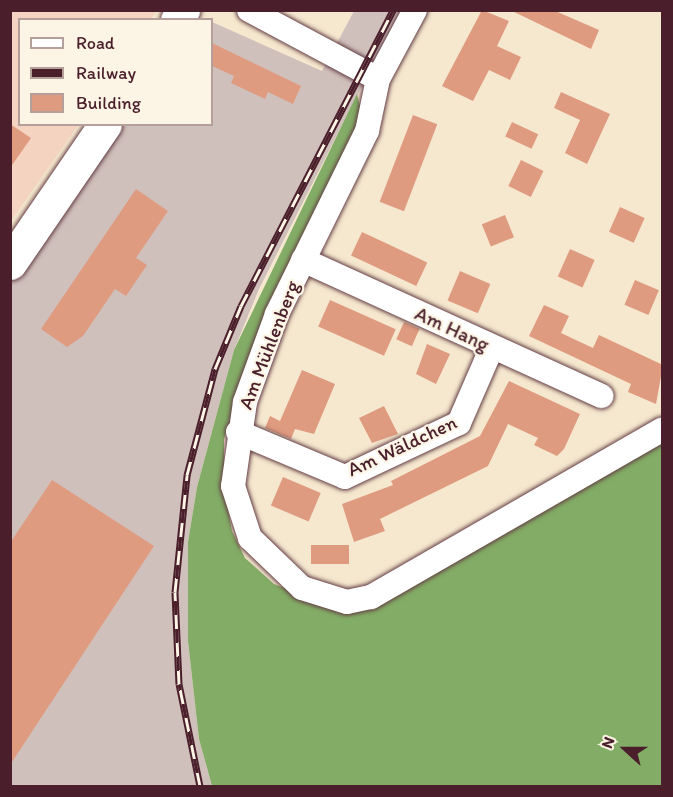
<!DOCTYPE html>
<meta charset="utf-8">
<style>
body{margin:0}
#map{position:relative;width:673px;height:797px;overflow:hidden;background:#f6e8cf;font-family:Itim,sans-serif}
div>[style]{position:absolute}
.built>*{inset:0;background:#f4d3c0}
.industrial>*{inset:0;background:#d0c0bc}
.forest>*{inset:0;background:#83ad66}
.building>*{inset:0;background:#df9b80;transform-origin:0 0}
.roads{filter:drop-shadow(0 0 2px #643d44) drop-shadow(0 0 2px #643d44)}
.street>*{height:24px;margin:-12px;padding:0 12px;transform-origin:12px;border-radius:12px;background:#fff}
.secondary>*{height:33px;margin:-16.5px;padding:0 16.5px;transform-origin:16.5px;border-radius:16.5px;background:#fff}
.rail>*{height:7px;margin-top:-3.5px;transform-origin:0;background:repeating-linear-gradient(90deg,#fcf5e5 0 14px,#4a1f2b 0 28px);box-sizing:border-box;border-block:2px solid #4a1f2b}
span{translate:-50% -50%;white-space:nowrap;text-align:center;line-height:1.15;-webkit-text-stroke:4.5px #fcf5e5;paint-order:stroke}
.street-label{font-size:20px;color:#4a1f2b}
.frame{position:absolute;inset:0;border:12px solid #4a1f2b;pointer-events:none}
.legend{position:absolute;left:18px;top:18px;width:195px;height:108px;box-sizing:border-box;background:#fcf5e5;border:2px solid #b59f9b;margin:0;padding:8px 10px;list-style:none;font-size:18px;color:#4a1f2b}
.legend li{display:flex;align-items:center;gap:12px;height:30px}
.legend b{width:30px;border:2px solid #b59f9b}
.north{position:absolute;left:595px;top:719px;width:60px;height:60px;-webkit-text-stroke:4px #fcf5e5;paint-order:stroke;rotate:291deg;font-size:16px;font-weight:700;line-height:24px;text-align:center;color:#4a1f2b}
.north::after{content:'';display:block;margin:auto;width:21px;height:27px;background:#4a1f2b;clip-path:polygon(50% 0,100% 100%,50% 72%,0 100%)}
</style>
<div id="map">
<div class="built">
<i style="clip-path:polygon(11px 11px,157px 11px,151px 19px,20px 20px,20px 124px,78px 125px,11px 221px)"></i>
</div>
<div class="industrial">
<i style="clip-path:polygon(354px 11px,400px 11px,259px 289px,234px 350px,197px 487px,188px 542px,188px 641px,199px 739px,212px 786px,11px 786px,11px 277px,120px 125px,212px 124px,212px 22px,322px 71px)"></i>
</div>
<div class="forest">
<i style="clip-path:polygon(357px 94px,362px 114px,262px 325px,224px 439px,224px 488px,232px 531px,245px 558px,274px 584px,342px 611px,662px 438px,662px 786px,212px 786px,199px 739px,188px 641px,188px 542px,197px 487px,234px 350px)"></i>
</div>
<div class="building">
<i style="clip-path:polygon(482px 10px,509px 21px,497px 46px,521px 57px,510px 80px,489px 70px,473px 101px,442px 86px)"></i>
<i style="clip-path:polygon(510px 10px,553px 10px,599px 30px,591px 49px)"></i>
<i style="clip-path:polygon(212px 43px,301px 86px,293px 104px,268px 92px,265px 99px,231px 83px,234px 76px,212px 66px)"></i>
<i style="clip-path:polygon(561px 92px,610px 114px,587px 164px,565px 153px,580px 120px,554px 108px)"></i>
<i style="left:413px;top:115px;width:26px;height:93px;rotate:21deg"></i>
<i style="left:512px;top:122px;width:29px;height:16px;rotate:25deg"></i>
<i style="clip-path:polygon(10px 124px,31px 138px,10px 168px)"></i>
<i style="left:521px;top:160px;width:25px;height:29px;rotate:26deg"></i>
<i style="clip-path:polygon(136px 189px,168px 211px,136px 258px,147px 265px,126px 296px,115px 289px,83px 336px,67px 347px,41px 329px)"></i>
<i style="left:620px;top:207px;width:27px;height:27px;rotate:24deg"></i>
<i style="left:505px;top:215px;width:24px;height:25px;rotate:68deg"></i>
<i style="left:362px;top:232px;width:72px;height:26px;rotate:25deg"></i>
<i style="left:570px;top:249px;width:27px;height:30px;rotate:24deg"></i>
<i style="left:460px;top:271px;width:33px;height:32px;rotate:23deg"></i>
<i style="left:635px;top:280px;width:26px;height:27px;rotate:23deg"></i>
<i style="left:330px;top:300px;width:72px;height:29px;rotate:24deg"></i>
<i style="clip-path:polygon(544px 305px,569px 316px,561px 333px,593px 348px,599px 335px,663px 365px,656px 404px,628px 392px,631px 384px,529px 336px)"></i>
<i style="left:404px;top:322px;width:17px;height:19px;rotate:24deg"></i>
<i style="clip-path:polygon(427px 344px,450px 354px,436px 384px,416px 374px)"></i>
<i style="clip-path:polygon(302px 370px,335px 384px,314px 434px,295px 429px,291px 439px,265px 428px,270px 416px,280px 421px)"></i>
<i style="clip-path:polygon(509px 381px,580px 414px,564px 449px,557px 456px,534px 445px,538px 438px,508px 424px,488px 466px,380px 519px,385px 531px,354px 542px,342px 504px,393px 485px,391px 481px,480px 436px)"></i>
<i style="clip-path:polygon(384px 406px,398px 434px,372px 443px,359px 418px)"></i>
<i style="left:283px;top:477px;width:41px;height:31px;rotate:23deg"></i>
<i style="clip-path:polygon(52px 480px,154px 546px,10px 765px,10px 543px)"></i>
<i style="left:311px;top:545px;width:38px;height:19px"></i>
</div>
<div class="roads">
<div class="street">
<i style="left:249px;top:10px;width:146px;rotate:28.1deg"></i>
<i style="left:415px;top:10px;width:78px;rotate:118.2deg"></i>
<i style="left:378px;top:79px;width:53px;rotate:101.9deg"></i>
<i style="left:367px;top:131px;width:204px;rotate:116.2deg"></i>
<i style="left:277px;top:314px;width:94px;rotate:110deg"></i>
<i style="left:245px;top:402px;width:85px;rotate:98.1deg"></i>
<i style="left:233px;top:486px;width:55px;rotate:71.9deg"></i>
<i style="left:250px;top:538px;width:72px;rotate:43.9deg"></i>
<i style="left:302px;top:588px;width:47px;rotate:17.3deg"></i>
<i style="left:347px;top:602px;width:25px;rotate:-12deg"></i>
<i style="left:371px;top:597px;width:336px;rotate:-29.9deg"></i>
<i style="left:303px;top:260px;width:328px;rotate:24.5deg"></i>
<i style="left:238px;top:432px;width:116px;rotate:22.8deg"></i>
<i style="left:345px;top:477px;width:126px;rotate:-25.3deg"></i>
<i style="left:459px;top:423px;width:83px;rotate:-66.5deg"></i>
</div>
<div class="secondary">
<i style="left:177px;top:20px;width:12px;rotate:-59deg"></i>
<i style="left:10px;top:263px;width:168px;rotate:-55.6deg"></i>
</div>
</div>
<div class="rail">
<i style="left:200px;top:786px;width:104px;rotate:-101.6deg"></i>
<i style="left:179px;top:684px;width:92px;rotate:-92.5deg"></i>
<i style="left:175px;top:592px;width:118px;rotate:-84.1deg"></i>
<i style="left:187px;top:475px;width:110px;rotate:-75.2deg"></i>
<i style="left:215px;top:369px;width:68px;rotate:-67.6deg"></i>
<i style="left:241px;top:306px;width:333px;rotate:-62.8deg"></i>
</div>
<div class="street-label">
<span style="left:452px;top:329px;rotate:25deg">Am Hang</span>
<span style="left:269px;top:345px;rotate:-69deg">Am Mühlenberg</span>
<span style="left:402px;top:446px;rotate:-25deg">Am Wäldchen</span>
</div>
<div class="frame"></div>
<ul class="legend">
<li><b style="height:8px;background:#fff"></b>Road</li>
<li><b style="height:8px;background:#4a1f2b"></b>Railway</li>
<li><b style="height:16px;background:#df9b80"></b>Building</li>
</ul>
<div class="north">N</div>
</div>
